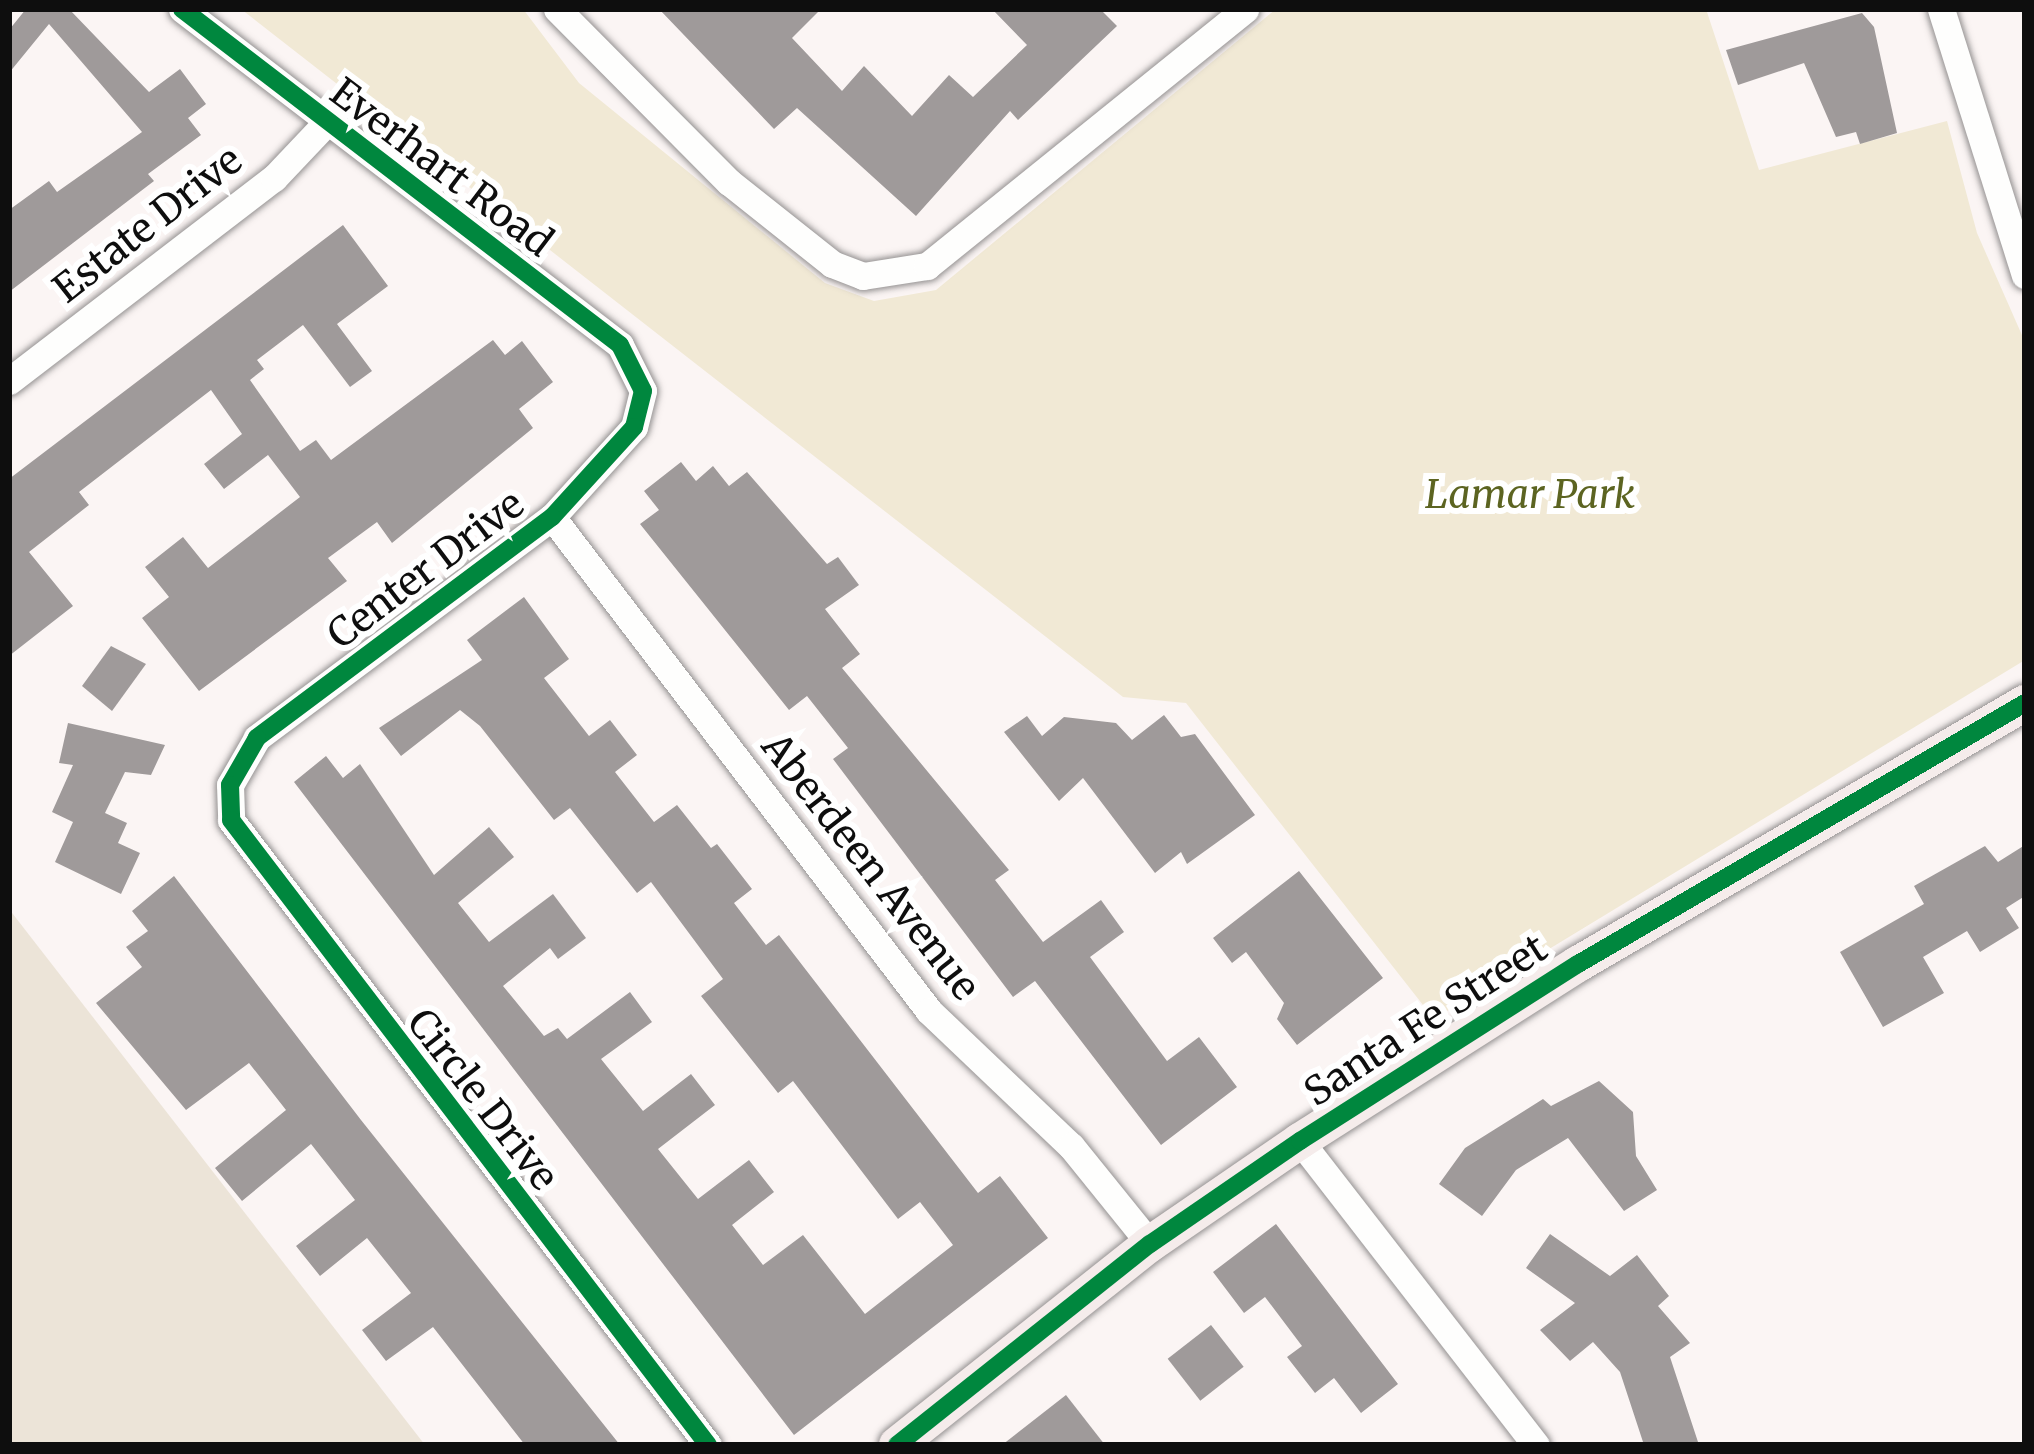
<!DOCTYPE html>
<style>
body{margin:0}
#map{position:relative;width:2034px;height:1454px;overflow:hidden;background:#fbf5f4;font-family:Merriweather,serif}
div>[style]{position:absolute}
.green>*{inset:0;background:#f1e9d5}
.cemetery>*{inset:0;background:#ece4d8}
.building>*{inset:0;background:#9f9a9a;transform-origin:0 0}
.roads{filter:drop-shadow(0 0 3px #959292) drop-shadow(0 0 3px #959292)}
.street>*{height:27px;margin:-13.5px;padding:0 13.5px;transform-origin:13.5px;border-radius:13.5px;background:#fefefd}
.secondary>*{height:36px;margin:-18px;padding:0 18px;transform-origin:18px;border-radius:18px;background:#f5eceb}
.cycleway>*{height:18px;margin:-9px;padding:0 9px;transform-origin:9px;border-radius:9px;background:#00873e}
span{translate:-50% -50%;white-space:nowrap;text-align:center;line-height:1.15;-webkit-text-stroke:12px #fff;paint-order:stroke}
.street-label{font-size:39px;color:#0e0e0e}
.park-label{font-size:39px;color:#5c6421;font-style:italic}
.frame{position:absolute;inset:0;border:12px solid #0e0e0e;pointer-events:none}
</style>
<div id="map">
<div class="green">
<i style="clip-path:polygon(241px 9px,523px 9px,579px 83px,825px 283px,874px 301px,936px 290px,1276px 9px,1706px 9px,1759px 170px,1947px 121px,1977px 233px,2025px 342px,2025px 660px,1434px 1019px,1186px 703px,1123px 697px)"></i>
</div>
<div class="cemetery">
<i style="clip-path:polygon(9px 909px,425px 1445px,9px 1445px)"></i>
</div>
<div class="building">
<i style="clip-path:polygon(26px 9px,69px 9px,149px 92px,180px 69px,206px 104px,188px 118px,201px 135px,148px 174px,154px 181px,9px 292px,9px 210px,49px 181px,57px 192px,142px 132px,49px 24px,9px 73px,9px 30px)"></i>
<i style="clip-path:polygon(659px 9px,821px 9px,792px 38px,842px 91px,864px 66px,912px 116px,949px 75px,973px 97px,1027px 45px,992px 9px,1100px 9px,1117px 26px,1018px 120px,1010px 111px,916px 216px,797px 108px,774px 129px)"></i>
<i style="clip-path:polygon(1862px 13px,1874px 27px,1897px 133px,1860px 144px,1856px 132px,1836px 137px,1804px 63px,1738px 85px,1726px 50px)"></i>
<i style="clip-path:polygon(343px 225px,388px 286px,337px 324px,372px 371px,350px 387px,303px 325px,257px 360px,264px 369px,250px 380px,300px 451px,316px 440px,331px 460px,493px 340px,505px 355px,522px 341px,553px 382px,519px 409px,533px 428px,392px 543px,377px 522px,328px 558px,347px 581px,199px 691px,142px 618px,169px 597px,145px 567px,183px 537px,208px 568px,300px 497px,268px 455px,224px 489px,204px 464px,242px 434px,211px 390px,79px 492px,89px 505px,29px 552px,73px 606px,9px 656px,9px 479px)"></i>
<i style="clip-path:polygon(681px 462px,696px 481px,713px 466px,729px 486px,747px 472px,827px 564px,838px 557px,859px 585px,825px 609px,860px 654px,842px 668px,1009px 870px,995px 880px,1043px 942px,1101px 900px,1124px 932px,1090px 957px,1167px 1061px,1199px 1037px,1237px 1087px,1161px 1145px,1035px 981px,1013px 997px,833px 759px,848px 748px,807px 696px,789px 710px,640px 524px,659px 510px,644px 491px)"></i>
<i style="clip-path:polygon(524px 597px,569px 659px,544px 678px,589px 736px,610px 720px,637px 755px,615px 772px,654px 822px,677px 805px,711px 848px,717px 844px,752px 889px,734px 903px,766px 945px,779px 935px,978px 1193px,1000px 1176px,1048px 1238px,794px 1435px,294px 782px,326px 756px,343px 778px,360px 764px,434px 875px,489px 827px,514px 857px,458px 903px,489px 942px,553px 894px,586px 938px,558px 959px,550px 948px,503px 986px,544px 1036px,558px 1028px,567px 1039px,630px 992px,652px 1022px,601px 1059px,643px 1111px,691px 1074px,715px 1105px,658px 1149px,698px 1199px,749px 1160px,774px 1192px,732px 1225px,763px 1265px,803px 1235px,865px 1314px,953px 1245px,920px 1202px,898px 1219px,793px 1081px,778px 1093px,701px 996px,723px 979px,651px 882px,637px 893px,570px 808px,554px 820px,480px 726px,460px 710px,401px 756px,379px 728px,482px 660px,467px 640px)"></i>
<i style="clip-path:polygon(111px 646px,146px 664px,112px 711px,82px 686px)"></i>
<i style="clip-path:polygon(1164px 715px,1181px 737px,1195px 734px,1255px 815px,1187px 864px,1181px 852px,1155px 873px,1083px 778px,1059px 801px,1004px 732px,1027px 716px,1042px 736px,1064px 717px,1116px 723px,1132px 740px)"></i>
<i style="clip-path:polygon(68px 723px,165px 745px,151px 775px,125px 772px,105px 813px,127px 823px,118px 843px,140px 853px,121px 894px,55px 862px,73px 822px,52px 812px,73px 765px,59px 763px)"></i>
<i style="clip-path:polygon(2025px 845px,2025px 896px,2006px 908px,2019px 928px,1980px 952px,1967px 931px,1923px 957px,1944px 993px,1883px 1027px,1840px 952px,1924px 904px,1914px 886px,1985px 846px,1998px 862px)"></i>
<i style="clip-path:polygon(1299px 871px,1383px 978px,1297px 1045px,1277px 1019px,1284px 1003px,1246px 952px,1232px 963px,1213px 938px)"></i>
<i style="clip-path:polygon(174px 876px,361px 1120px,620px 1445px,525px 1445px,433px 1327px,386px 1361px,362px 1330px,411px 1293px,367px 1238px,320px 1276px,296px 1246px,355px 1200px,311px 1144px,242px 1201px,215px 1168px,286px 1110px,249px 1063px,186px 1110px,96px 1003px,142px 967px,126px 947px,148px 931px,132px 911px)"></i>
<i style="clip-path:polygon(1599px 1081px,1633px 1112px,1636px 1156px,1657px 1190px,1624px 1211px,1568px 1138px,1516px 1170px,1482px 1216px,1439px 1184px,1465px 1148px,1543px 1099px,1551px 1106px)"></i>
<i style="clip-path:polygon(1276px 1224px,1398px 1384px,1361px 1413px,1334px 1378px,1315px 1393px,1287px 1357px,1302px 1346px,1265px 1297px,1244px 1313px,1213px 1272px)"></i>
<i style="clip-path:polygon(1550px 1234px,1610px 1276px,1637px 1255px,1669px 1296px,1658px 1306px,1690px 1343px,1670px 1357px,1699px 1445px,1644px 1445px,1620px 1372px,1593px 1342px,1570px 1361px,1540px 1330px,1575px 1303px,1526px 1268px)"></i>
<i style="left:1211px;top:1325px;width:53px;height:55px;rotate:52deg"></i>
<i style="clip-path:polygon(1066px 1395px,1105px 1445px,1002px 1445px)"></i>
</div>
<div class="roads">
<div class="street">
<i style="left:182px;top:9px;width:552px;rotate:37.49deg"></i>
<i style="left:620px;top:345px;width:51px;rotate:63.4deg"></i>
<i style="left:643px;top:391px;width:37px;rotate:104deg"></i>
<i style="left:634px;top:427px;width:122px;rotate:132.3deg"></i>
<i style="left:552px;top:517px;width:369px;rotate:143.2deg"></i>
<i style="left:257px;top:738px;width:54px;rotate:119.9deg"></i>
<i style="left:230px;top:785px;width:35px;rotate:88deg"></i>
<i style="left:231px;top:820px;width:786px;rotate:52.65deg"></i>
<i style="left:557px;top:9px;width:244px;rotate:45.2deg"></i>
<i style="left:729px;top:182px;width:132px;rotate:38.5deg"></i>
<i style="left:832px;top:264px;width:33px;rotate:21deg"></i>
<i style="left:863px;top:276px;width:65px;rotate:-8.9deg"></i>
<i style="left:927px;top:266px;width:409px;rotate:-38.9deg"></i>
<i style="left:1941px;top:9px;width:279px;rotate:72.5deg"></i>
<i style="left:9px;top:381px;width:334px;rotate:-37.5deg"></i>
<i style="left:274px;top:178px;width:76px;rotate:-46.6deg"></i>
<i style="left:552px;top:517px;width:621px;rotate:52.65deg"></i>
<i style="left:929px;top:1011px;width:196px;rotate:43.6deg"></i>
<i style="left:1071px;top:1146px;width:126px;rotate:51.1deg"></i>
<i style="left:1300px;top:1141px;width:385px;rotate:52.2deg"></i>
</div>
<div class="secondary">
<i style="left:897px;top:1445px;width:323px;rotate:-38.5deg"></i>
<i style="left:1150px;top:1244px;width:182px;rotate:-34.5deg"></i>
<i style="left:1300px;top:1141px;width:330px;rotate:-32.5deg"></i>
<i style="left:1578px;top:964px;width:518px;rotate:-30.28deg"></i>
</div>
</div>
<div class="cycleway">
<i style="left:182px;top:9px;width:552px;rotate:37.49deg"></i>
<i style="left:620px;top:345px;width:51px;rotate:63.4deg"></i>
<i style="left:643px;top:391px;width:37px;rotate:104deg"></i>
<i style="left:634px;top:427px;width:122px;rotate:132.3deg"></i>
<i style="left:552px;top:517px;width:369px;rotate:143.2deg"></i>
<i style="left:257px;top:738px;width:54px;rotate:119.9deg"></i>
<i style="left:230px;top:785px;width:35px;rotate:88deg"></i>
<i style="left:231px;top:820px;width:786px;rotate:52.65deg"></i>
<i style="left:897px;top:1445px;width:323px;rotate:-38.5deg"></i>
<i style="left:1150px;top:1244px;width:182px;rotate:-34.5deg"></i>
<i style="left:1300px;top:1141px;width:330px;rotate:-32.5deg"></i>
<i style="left:1578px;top:964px;width:518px;rotate:-30.28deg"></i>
</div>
<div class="street-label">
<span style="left:441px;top:168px;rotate:37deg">Everhart Road</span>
<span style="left:148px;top:225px;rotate:-38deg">Estate Drive</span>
<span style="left:426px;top:570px;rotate:-37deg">Center Drive</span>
<span style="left:870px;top:867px;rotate:52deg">Aberdeen Avenue</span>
<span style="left:1426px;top:1021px;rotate:-33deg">Santa Fe Street</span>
<span style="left:482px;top:1100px;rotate:52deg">Circle Drive</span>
</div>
<div class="park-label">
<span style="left:1530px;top:495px">Lamar Park</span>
</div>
<div class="frame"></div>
</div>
